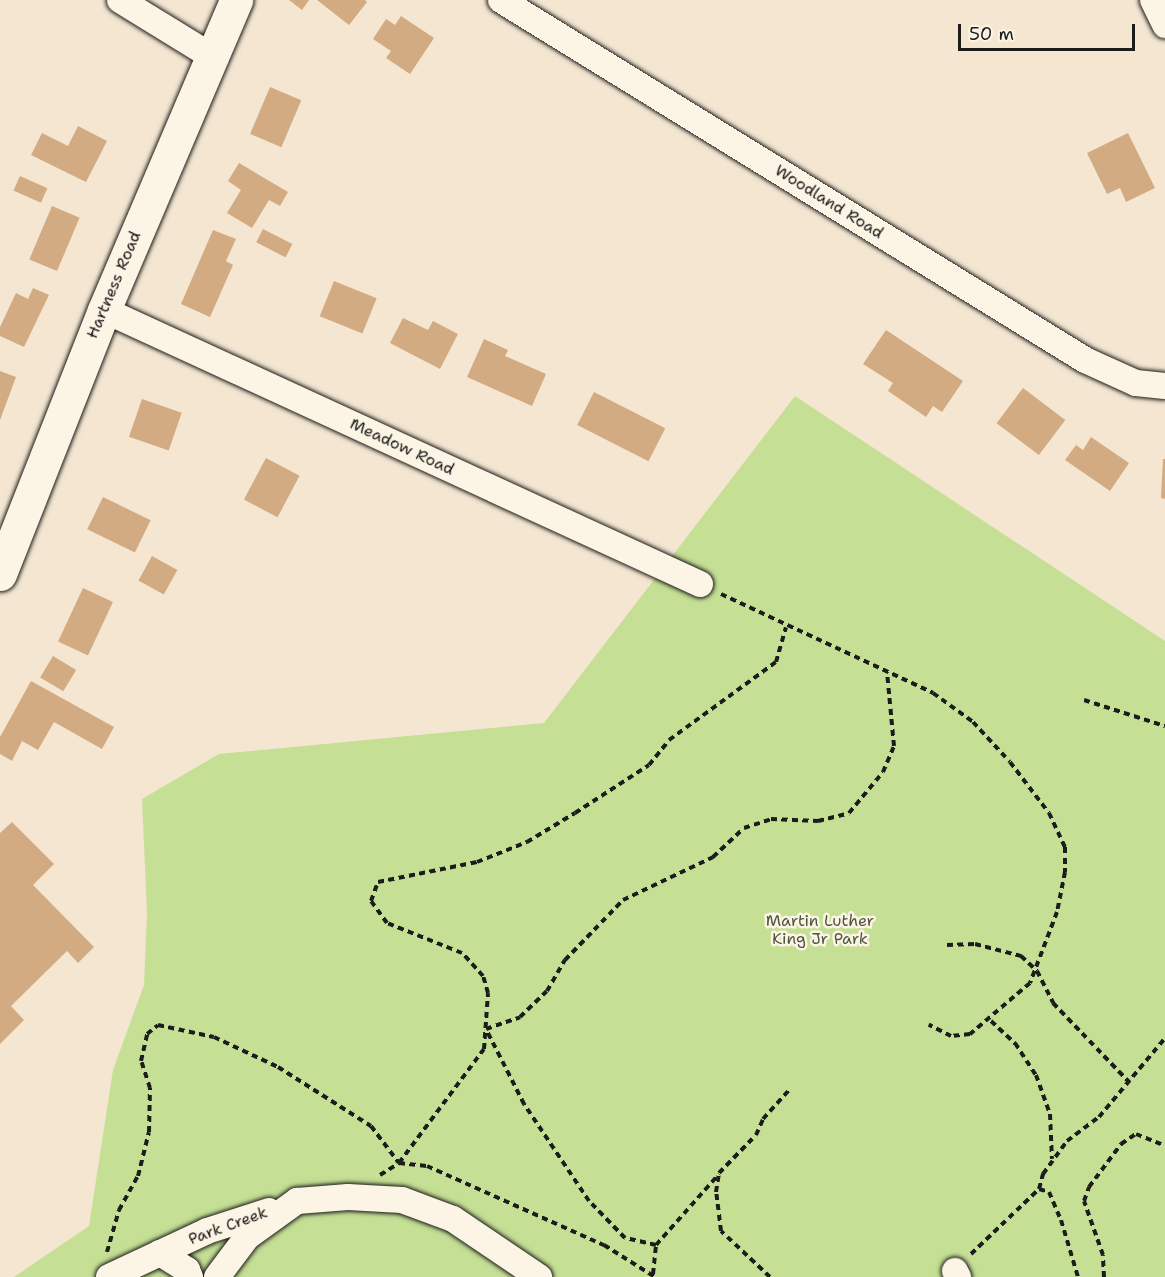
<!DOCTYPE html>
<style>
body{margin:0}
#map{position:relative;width:1165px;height:1277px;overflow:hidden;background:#f4e6d1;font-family:"Shantell Sans",sans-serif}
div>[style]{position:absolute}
.green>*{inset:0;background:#c5df95}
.building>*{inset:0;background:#d2ab83;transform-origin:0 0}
.path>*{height:4px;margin-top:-2px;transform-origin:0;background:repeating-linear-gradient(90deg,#1c1c1c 0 6px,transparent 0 10.5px)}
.roads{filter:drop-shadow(0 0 2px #1c1c1c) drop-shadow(0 0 2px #1c1c1c)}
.minor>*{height:26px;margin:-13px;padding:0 13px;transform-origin:13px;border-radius:13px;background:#fcf5e5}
.secondary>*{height:33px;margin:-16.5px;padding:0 16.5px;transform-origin:16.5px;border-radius:16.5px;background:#fcf5e5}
span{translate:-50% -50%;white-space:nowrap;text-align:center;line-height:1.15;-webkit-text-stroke:5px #fcf5e5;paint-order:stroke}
.street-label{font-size:16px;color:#1c1c1c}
.park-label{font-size:16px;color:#4f5640}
.scale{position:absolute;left:958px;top:24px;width:177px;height:27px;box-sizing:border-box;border:3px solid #1c1c1c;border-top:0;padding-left:8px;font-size:18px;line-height:21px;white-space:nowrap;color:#1c1c1c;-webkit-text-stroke:4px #fcf5e5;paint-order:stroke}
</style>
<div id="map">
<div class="green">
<i style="clip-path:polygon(795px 396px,1165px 641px,1165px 1277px,14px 1277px,89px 1226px,113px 1070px,144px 985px,147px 912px,142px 799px,219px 754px,544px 723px)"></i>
</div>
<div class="building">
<i style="clip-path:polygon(289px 0,309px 0,302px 10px)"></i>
<i style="clip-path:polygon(317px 0,365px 0,367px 2px,349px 25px)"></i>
<i style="clip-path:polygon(401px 16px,434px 38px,410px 74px,386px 58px,391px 51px,373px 39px,386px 19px,395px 25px)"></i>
<i style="left:270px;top:87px;width:34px;height:51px;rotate:23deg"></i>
<i style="clip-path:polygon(78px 126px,107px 141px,86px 182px,31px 155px,42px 133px,68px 146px)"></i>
<i style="clip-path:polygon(1128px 133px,1155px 188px,1126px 202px,1120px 188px,1107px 194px,1087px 153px)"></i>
<i style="clip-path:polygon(239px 163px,288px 192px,280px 206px,269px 200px,252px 228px,227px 213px,241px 190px,228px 181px)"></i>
<i style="left:20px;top:176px;width:30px;height:16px;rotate:24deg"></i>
<i style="left:52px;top:206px;width:30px;height:58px;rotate:23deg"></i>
<i style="left:263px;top:229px;width:33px;height:15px;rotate:27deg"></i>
<i style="clip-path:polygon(213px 230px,236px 239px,226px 261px,233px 265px,210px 317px,181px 304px)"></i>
<i style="left:334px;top:281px;width:46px;height:38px;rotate:22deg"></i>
<i style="clip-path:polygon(33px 288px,49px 295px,24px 347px,0 336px,0 327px,16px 293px,28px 299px)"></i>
<i style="clip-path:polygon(403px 318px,428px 330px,433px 321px,458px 334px,440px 369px,390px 343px)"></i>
<i style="clip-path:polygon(886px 330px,963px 381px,942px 412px,933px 406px,926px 417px,888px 391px,893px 383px,863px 364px)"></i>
<i style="clip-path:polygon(484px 339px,508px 350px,505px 356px,546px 374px,532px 406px,467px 377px)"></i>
<i style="clip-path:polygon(0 371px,16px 377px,0 420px)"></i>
<i style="left:1023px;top:388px;width:53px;height:44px;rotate:37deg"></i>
<i style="left:594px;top:392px;width:80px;height:37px;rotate:27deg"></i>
<i style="left:142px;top:399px;width:42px;height:40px;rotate:19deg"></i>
<i style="clip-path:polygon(1091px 437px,1129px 463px,1110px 491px,1065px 460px,1076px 445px,1083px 450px)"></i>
<i style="left:266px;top:458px;width:38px;height:47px;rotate:28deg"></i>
<i style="clip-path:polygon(1163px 459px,1165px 459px,1165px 499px,1161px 498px)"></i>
<i style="left:103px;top:497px;width:53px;height:36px;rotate:26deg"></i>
<i style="left:152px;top:556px;width:29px;height:28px;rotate:29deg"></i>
<i style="left:83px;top:588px;width:33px;height:59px;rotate:25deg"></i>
<i style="left:53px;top:656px;width:27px;height:25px;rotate:31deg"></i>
<i style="clip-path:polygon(31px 681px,114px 727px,102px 749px,54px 722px,38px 750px,22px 741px,12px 761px,0 754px,0 737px)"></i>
<i style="clip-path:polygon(12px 822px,54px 864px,33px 885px,94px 947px,78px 963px,67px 951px,11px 1006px,24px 1020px,0 1044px,0 833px)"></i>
</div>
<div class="path">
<i style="left:721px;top:594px;width:234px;rotate:25deg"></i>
<i style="left:933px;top:693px;width:49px;rotate:35.9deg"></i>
<i style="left:973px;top:722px;width:54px;rotate:47.2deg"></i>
<i style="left:1010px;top:762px;width:64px;rotate:52.6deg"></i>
<i style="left:1049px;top:813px;width:38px;rotate:65deg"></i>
<i style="left:1065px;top:847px;width:25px;rotate:90deg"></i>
<i style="left:1065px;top:872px;width:41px;rotate:101.3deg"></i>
<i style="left:1057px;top:912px;width:76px;rotate:110.8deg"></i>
<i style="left:1030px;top:983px;width:79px;rotate:139.6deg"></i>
<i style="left:970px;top:1034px;width:19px;rotate:174deg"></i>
<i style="left:951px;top:1036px;width:25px;rotate:-153deg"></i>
<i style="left:1084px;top:700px;width:85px;rotate:17.8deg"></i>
<i style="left:947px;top:945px;width:28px;rotate:-2deg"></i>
<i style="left:975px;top:944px;width:48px;rotate:14.6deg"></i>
<i style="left:1021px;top:956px;width:22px;rotate:43deg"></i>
<i style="left:1037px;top:971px;width:36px;rotate:63deg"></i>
<i style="left:1053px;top:1003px;width:110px;rotate:46.1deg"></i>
<i style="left:991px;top:1021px;width:33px;rotate:43deg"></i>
<i style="left:1015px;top:1043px;width:38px;rotate:57deg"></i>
<i style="left:1036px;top:1075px;width:41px;rotate:70.3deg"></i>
<i style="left:1050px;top:1114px;width:45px;rotate:87.5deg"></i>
<i style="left:380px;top:1175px;width:22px;rotate:-32deg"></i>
<i style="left:399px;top:1163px;width:28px;rotate:6deg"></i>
<i style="left:427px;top:1166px;width:194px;rotate:24.1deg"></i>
<i style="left:604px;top:1245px;width:60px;rotate:32.1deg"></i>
<i style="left:1039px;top:1189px;width:16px;rotate:-75deg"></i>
<i style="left:1043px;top:1174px;width:41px;rotate:-54deg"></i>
<i style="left:1067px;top:1141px;width:40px;rotate:-37deg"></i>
<i style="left:1099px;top:1117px;width:103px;rotate:-50.1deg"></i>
<i style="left:656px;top:1245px;width:32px;rotate:-167deg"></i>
<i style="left:625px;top:1238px;width:52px;rotate:-134.2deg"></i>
<i style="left:589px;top:1201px;width:117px;rotate:-123.8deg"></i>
<i style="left:524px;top:1104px;width:84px;rotate:-116.9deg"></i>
<i style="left:486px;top:1029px;width:36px;rotate:-19deg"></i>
<i style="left:520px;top:1017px;width:37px;rotate:-44deg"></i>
<i style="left:547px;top:991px;width:36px;rotate:-60deg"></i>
<i style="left:565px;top:960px;width:83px;rotate:-46deg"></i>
<i style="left:623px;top:900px;width:100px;rotate:-25.5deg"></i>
<i style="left:713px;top:857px;width:42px;rotate:-43.1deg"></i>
<i style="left:744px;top:828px;width:28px;rotate:-18deg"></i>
<i style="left:771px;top:819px;width:47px;rotate:2.4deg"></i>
<i style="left:818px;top:821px;width:32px;rotate:-14deg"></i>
<i style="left:849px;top:813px;width:53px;rotate:-50.3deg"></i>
<i style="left:883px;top:772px;width:28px;rotate:-67deg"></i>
<i style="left:894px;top:746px;width:74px;rotate:-95.4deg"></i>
<i style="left:107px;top:1252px;width:44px;rotate:-74.1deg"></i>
<i style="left:119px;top:1210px;width:39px;rotate:-61deg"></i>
<i style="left:138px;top:1176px;width:45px;rotate:-76deg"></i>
<i style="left:149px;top:1132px;width:44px;rotate:-88.7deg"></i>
<i style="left:150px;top:1088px;width:28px;rotate:-108deg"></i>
<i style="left:141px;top:1061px;width:28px;rotate:-77deg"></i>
<i style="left:147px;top:1034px;width:14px;rotate:-39deg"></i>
<i style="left:158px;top:1025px;width:57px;rotate:12.1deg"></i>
<i style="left:214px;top:1037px;width:71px;rotate:25.1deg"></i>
<i style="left:278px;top:1067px;width:110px;rotate:32.4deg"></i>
<i style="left:371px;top:1126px;width:46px;rotate:52.9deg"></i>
<i style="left:399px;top:1163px;width:142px;rotate:-53.3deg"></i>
<i style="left:484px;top:1049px;width:56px;rotate:-85.9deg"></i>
<i style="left:488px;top:993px;width:18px;rotate:-106deg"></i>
<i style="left:483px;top:976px;width:31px;rotate:-132deg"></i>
<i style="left:462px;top:953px;width:81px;rotate:-158.2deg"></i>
<i style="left:387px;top:923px;width:27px;rotate:-126deg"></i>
<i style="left:371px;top:901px;width:20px;rotate:-70deg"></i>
<i style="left:378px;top:882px;width:101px;rotate:-11.4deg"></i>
<i style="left:477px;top:862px;width:54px;rotate:-21.8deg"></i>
<i style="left:527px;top:842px;width:56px;rotate:-31.1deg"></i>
<i style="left:575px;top:813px;width:88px;rotate:-33deg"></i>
<i style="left:649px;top:765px;width:32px;rotate:-51deg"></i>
<i style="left:669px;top:740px;width:132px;rotate:-36.1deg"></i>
<i style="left:776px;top:662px;width:36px;rotate:-74deg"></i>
<i style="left:971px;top:1254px;width:94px;rotate:-43.7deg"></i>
<i style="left:1039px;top:1189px;width:10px;rotate:17deg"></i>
<i style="left:1049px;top:1192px;width:30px;rotate:67deg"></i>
<i style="left:1061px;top:1220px;width:59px;rotate:73.4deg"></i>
<i style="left:653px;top:1274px;width:29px;rotate:-84deg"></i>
<i style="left:656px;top:1245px;width:95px;rotate:-48.4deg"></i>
<i style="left:770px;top:1277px;width:67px;rotate:-136.8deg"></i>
<i style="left:721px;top:1231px;width:39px;rotate:-97deg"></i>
<i style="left:716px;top:1192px;width:19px;rotate:-81deg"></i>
<i style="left:719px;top:1173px;width:53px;rotate:-45.8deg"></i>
<i style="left:756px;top:1135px;width:17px;rotate:-66deg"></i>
<i style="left:763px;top:1119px;width:39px;rotate:-48deg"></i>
<i style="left:1104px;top:1277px;width:22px;rotate:-93deg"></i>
<i style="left:1103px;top:1255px;width:57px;rotate:-109.4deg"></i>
<i style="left:1084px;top:1201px;width:15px;rotate:-70deg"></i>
<i style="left:1089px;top:1187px;width:54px;rotate:-53.3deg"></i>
<i style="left:1121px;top:1144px;width:18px;rotate:-34deg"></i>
<i style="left:1136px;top:1134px;width:31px;rotate:22deg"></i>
</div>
<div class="roads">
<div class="minor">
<i style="left:120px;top:0;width:107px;rotate:31.6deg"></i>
<i style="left:501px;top:0;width:686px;rotate:31.65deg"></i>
<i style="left:1085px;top:360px;width:56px;rotate:24.3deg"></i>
<i style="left:1136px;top:383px;width:29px;rotate:6deg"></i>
<i style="left:1153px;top:0;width:28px;rotate:64deg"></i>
<i style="left:104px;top:310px;width:656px;rotate:24.69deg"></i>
<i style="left:160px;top:1253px;width:32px;rotate:32deg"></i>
<i style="left:187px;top:1270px;width:8px;rotate:67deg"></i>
<i style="left:955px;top:1271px;width:7px;rotate:63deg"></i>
<i style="left:109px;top:1277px;width:108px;rotate:-25.1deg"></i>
<i style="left:207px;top:1231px;width:65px;rotate:-17.9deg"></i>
<i style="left:217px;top:1277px;width:50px;rotate:-53.1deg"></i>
<i style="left:247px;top:1237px;width:62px;rotate:-35.8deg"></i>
<i style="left:297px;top:1201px;width:51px;rotate:-4.5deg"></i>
<i style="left:348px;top:1197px;width:54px;rotate:3.2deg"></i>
<i style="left:402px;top:1200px;width:54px;rotate:20.4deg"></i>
<i style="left:453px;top:1219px;width:104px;rotate:34deg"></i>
</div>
<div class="secondary">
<i style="left:0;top:574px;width:284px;rotate:-68.5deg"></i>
<i style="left:104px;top:310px;width:337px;rotate:-66.9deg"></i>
</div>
</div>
<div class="street-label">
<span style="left:829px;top:202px;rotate:32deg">Woodland Road</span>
<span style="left:114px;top:285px;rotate:-67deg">Hartness Road</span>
<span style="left:402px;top:447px;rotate:25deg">Meadow Road</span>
<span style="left:228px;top:1226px;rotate:-20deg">Park Creek</span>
</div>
<div class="park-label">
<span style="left:820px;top:930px">Martin Luther<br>King Jr Park</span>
</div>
<div class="scale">50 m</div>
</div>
